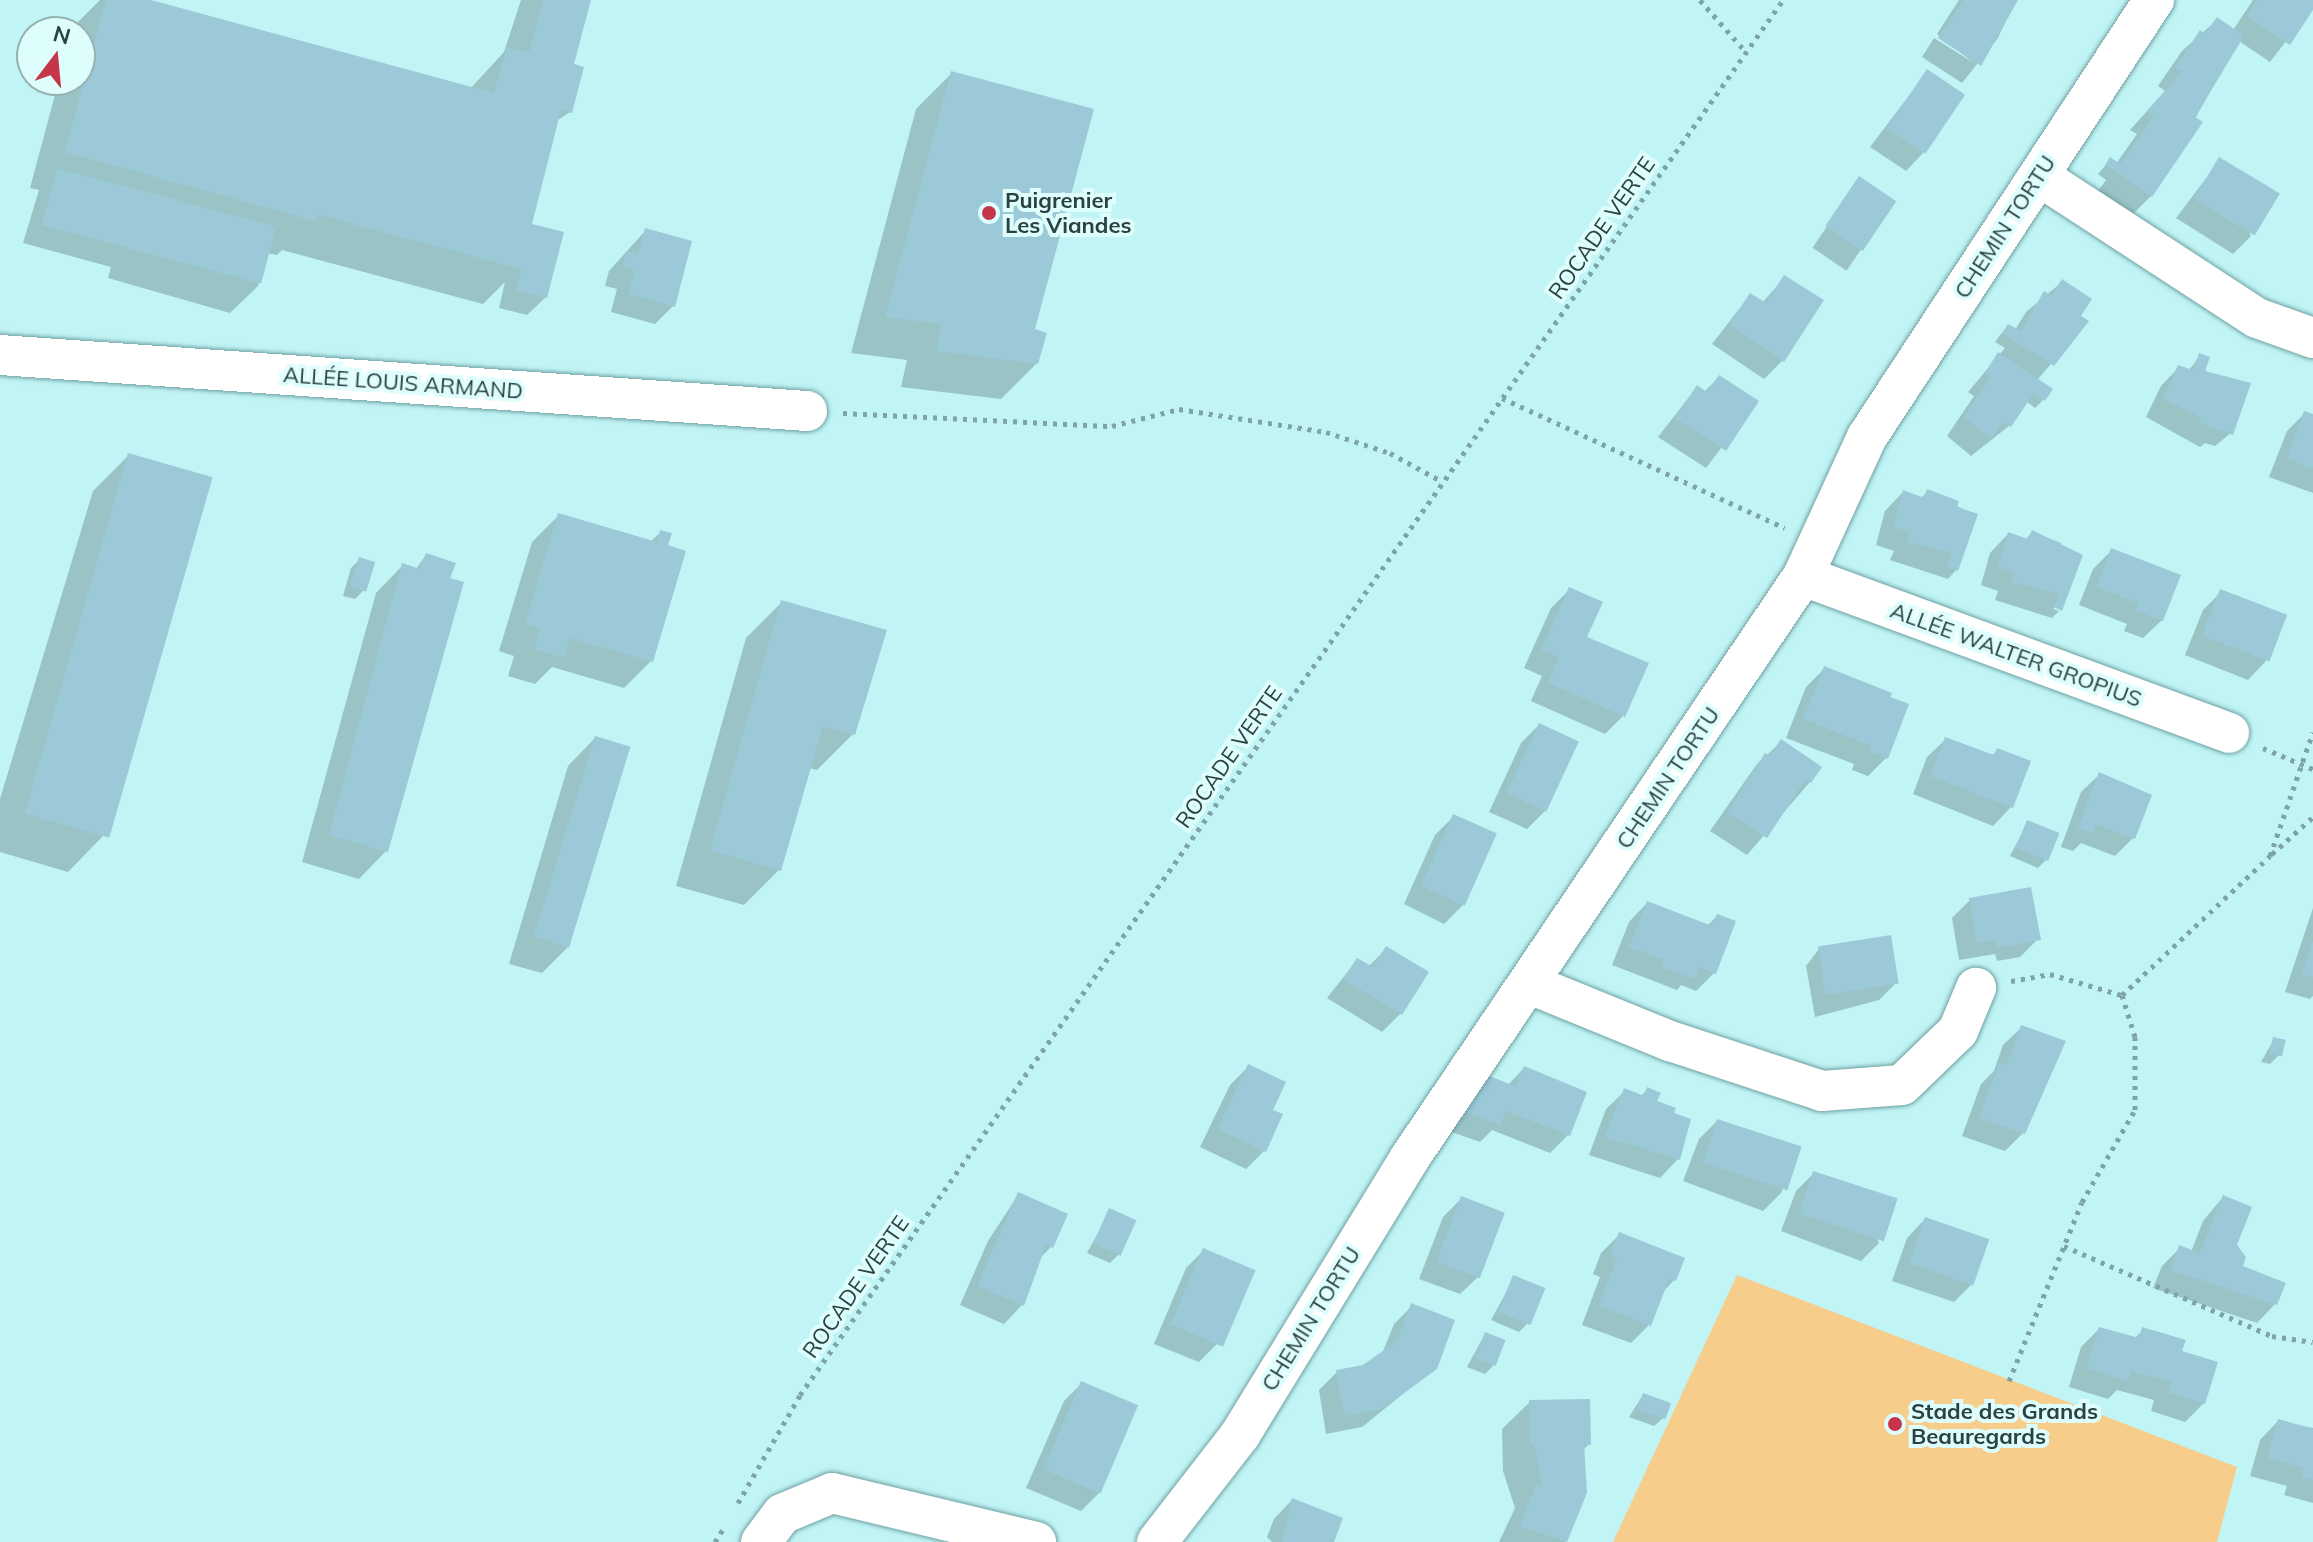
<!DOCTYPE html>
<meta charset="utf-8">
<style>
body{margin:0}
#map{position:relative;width:2313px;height:1542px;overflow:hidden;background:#c0f4f5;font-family:Mulish,sans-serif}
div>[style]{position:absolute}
.green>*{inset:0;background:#f7cd8b}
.shadow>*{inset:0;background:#0003;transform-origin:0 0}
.building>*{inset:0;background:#9bc9d7;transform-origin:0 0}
.path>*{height:5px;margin-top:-2.5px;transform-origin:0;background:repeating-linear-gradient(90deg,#7ea4a5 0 4px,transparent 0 10px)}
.roads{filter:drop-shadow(0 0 2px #70a1a2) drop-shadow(0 0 2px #70a1a2)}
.minor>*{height:40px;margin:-20px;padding:0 20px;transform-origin:20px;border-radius:20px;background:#fff}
.dots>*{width:22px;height:22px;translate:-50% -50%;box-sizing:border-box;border:4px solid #defdfd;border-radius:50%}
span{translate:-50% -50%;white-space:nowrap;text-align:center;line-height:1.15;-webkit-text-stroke:8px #defdfd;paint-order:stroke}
.poi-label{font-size:22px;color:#2c4142;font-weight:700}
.left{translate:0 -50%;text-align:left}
.street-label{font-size:22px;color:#2c4142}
.north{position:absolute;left:16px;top:16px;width:80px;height:80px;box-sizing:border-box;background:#defdfd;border:2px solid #97b2b2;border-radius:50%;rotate:16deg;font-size:22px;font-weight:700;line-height:32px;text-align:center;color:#2c4142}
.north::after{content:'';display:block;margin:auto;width:28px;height:36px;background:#c63649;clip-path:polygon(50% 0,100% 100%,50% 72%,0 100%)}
</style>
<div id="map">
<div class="green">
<i style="clip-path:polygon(1737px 1275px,2237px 1467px,2217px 1542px,1613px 1542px)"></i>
</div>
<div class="shadow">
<i style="clip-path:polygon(100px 0,144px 0,470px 89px,504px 52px,521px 0,589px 0,572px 66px,570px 112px,558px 120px,530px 226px,546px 297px,527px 315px,499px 308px,505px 282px,483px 304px,282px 250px,277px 255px,267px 253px,258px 286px,230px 313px,108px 278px,111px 267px,23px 243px,39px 190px,30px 188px,59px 80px,80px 80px,80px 32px,72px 32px,74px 26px)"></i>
<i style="clip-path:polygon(1959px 0,2015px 0,1998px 38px,1962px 83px,1922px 57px,1934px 38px,1974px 63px,1937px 34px)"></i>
<i style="clip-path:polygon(2253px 0,2313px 0,2313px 6px,2270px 62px,2239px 41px,2151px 196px,2133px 214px,2098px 191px,2106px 180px,2098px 174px,2110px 160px,2116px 164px,2137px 134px,2130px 130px,2165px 91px,2158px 86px,2182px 51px,2217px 20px,2233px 30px)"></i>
<i style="clip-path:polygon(1927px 72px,1924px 152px,1906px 171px,1870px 147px)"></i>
<i style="clip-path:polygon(952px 73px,1032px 331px,1037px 363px,1001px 399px,901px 387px,907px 360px,851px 353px,916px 109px)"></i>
<i style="clip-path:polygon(2220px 160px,2251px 236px,2233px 254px,2176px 218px)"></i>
<i style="left:1859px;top:179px;width:41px;height:83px;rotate:34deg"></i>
<i style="clip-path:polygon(646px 230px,673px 306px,655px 324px,611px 312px,617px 289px,605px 286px,609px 271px)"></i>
<i style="clip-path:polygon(1785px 277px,1783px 360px,1764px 379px,1712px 344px,1750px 295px,1762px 303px)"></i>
<i style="clip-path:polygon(2062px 282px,2080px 330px,2037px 380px,2044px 399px,2035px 408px,2026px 401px,2009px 426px,1971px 456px,1947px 436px,1974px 396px,1968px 392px,2005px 348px,1995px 342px,2000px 335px,2009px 326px,2015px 330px,2026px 312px)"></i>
<i style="clip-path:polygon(2200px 356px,2231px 433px,2215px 446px,2205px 443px,2200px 447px,2146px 417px,2161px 386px,2179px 367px,2189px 370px)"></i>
<i style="clip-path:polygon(1719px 377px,1756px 402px,1706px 468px,1658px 437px,1697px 387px,1704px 392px)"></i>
<i style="clip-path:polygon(2305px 413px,2313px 417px,2313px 493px,2269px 477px,2287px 431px)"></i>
<i style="clip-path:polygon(129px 455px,103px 836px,68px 872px,0 852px,0 799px,93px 491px)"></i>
<i style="clip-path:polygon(1903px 492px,1922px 497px,1927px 492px,1976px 515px,1956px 570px,1948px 579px,1890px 560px,1894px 551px,1876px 545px,1885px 511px)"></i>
<i style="clip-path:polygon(559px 515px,650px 542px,661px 532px,666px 546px,651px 661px,624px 688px,552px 667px,535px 684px,508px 676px,514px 656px,499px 651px,532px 542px)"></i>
<i style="clip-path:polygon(2032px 532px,2061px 543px,2061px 610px,2056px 606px,2053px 609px,2059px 611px,2052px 618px,1995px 600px,1998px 591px,1981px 585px,1990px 553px,2008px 534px,2026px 539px)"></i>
<i style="clip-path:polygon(2112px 550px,2162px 620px,2143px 638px,2124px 631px,2127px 624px,2079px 605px,2093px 569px)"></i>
<i style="clip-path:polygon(426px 555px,386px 851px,359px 879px,302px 862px,376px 593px,403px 565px,416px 569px)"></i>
<i style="clip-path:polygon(359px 560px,364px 590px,355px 599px,343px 596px,351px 568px)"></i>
<i style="clip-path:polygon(1569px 590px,1585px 638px,1623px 716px,1605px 734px,1531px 701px,1542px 676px,1524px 668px,1551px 608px)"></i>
<i style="clip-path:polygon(2221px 592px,2266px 661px,2248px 680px,2185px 655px,2203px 610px)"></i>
<i style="clip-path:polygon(782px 602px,853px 734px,817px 770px,809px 768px,779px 870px,744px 905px,676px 886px,746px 638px)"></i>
<i style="clip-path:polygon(1824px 669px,1887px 700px,1886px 758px,1868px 776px,1852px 770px,1854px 764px,1786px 738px,1806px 687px)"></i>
<i style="clip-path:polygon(1539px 725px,1545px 811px,1527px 829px,1489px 812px,1521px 743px)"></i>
<i style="clip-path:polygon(595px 738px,570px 945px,542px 973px,509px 964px,568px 766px)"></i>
<i style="clip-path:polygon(1946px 739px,1991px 757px,1997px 750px,2028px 762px,2011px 807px,1993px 826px,1913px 794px,1927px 757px)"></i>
<i style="clip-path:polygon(1781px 742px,1810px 782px,1747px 855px,1710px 831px,1757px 764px)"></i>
<i style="clip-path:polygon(2100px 774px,2133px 838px,2115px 856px,2081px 843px,2073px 851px,2061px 847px,2081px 792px)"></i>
<i style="clip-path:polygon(1454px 816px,1463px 905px,1444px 924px,1404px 904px,1435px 835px)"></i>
<i style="clip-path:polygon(2028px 822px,2047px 859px,2038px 868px,2010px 856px)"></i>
<i style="clip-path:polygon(1970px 900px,2038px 939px,2020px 957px,1997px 961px,1995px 954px,1959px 960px,1952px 918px)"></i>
<i style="clip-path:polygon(1647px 903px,1707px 926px,1717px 916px,1714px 973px,1696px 991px,1681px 985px,1677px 990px,1612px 965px,1629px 922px)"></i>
<i style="clip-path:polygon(2313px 908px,2313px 996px,2310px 999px,2285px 992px)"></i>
<i style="clip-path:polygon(1387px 948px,1400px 1014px,1382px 1032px,1327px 998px,1357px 960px,1368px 967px)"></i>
<i style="clip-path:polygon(1819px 949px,1897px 982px,1879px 1000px,1815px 1017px,1806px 966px)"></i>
<i style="clip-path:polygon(2022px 1027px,2064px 1042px,2023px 1133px,2005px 1151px,1962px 1136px,1981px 1084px,1994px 1071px,2003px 1045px)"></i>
<i style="clip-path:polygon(2274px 1039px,2279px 1055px,2270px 1064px,2261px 1062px)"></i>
<i style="clip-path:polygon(1248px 1067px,1267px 1118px,1264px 1151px,1246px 1169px,1200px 1147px,1230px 1085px)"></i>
<i style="clip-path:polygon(1524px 1068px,1568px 1135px,1550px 1153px,1492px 1130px,1480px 1142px,1449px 1131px,1471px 1096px,1508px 1085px)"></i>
<i style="clip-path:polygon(1647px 1090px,1652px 1103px,1689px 1120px,1678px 1159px,1660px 1178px,1589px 1155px,1606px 1109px,1625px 1091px,1640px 1097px)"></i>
<i style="clip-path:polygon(1717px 1121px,1799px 1148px,1781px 1193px,1763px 1211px,1683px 1181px,1699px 1139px)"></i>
<i style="clip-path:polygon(1814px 1173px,1852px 1184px,1879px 1243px,1861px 1261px,1781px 1231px,1796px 1191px)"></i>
<i style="clip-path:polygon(1018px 1195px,1051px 1247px,1039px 1259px,1022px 1305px,1004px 1324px,960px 1305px,988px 1241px)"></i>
<i style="clip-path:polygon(2223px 1197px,2240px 1267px,2275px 1304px,2257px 1323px,2153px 1288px,2162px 1266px,2180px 1248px,2191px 1252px,2203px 1221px)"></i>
<i style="clip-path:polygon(1462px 1198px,1479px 1276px,1460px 1294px,1419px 1279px,1443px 1217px)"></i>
<i style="clip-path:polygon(1110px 1211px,1118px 1255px,1110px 1263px,1087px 1253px)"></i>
<i style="clip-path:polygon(1925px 1219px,1972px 1284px,1954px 1302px,1892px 1281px,1907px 1238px)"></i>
<i style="clip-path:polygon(1619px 1235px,1674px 1280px,1661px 1294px,1649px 1325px,1631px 1343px,1582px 1325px,1600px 1277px,1593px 1274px,1601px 1253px)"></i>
<i style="clip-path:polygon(1204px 1250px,1217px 1344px,1199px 1362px,1154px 1344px,1186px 1268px)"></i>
<i style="clip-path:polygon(1514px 1278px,1528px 1323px,1519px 1332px,1491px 1320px)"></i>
<i style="clip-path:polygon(1412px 1306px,1435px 1368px,1362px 1427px,1326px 1434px,1319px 1390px,1337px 1372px,1364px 1367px,1382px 1354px,1394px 1324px)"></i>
<i style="clip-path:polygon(2099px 1329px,2134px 1339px,2143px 1330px,2180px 1352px,2204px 1403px,2185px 1422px,2151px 1411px,2154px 1400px,2117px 1390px,2108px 1399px,2069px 1387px,2081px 1347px)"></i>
<i style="clip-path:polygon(1485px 1334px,1494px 1365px,1485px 1374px,1467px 1367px)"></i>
<i style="clip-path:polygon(1082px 1383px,1099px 1493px,1081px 1511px,1026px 1488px,1064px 1401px)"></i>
<i style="clip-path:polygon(1643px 1395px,1663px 1418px,1654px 1426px,1629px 1417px)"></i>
<i style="clip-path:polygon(1530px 1402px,1589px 1444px,1582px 1451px,1585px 1493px,1565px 1542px,1499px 1542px,1515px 1508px,1503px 1471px,1502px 1429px)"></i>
<i style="clip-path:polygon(2278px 1421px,2313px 1428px,2313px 1503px,2284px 1495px,2287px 1486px,2250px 1476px,2260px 1440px)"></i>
<i style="clip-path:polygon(1292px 1500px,1332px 1542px,1272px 1542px,1267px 1537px,1274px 1519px)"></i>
</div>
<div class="building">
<i style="clip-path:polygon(106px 0,151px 0,494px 93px,507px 47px,529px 52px,543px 0,591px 0,574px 64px,584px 67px,572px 113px,561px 110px,532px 224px,564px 232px,547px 298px,516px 290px,521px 269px,319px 215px,315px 221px,65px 152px)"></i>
<i style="clip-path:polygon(1963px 0,2018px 0,1981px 66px,1938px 38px)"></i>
<i style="clip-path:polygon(2257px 0,2313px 0,2313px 10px,2290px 45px,2247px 16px)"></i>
<i style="clip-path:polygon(2217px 17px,2244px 36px,2195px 117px,2203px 122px,2152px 197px,2105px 165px,2110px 157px,2120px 164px,2154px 115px,2147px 111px,2182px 72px,2175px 68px,2200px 30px,2205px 34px)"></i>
<i style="left:1927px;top:69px;width:46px;height:71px;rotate:34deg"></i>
<i style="clip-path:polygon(951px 71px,1094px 109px,1035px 329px,1047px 333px,1038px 364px,936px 351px,942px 324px,885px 317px)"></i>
<i style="left:2219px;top:157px;width:71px;height:49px;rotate:31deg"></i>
<i style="left:57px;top:168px;width:227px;height:59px;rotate:15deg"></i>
<i style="left:1859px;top:176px;width:45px;height:60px;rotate:34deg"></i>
<i style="clip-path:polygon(645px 228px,692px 241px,675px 307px,628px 294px,634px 271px,622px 267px,627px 251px,638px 254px)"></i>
<i style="clip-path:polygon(1784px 275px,1824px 300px,1784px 362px,1729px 325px,1750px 293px,1766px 303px)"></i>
<i style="clip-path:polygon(2062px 279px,2092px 299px,2081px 316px,2089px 321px,2054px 366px,2002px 333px,2008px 324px,2021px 331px,2044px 291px,2051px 296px)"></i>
<i style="clip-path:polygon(1998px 352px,2053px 389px,2045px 401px,2034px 393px,2011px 427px,2002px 422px,1991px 439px,1964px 417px,1991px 377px,1985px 373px)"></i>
<i style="clip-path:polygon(2199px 353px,2210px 357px,2205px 371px,2251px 383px,2233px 435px,2199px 422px,2201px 417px,2163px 399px,2178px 365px,2193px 370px)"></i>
<i style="clip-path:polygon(1719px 375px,1759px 401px,1726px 451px,1675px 418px,1697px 385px,1707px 392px)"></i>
<i style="clip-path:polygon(2304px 411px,2313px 414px,2313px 469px,2286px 459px)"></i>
<i style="left:128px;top:453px;width:88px;height:375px;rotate:16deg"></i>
<i style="clip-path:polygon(1927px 489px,1959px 501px,1957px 507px,1978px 514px,1958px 571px,1947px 567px,1952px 553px,1907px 542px,1910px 532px,1893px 527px,1903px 490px,1924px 498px)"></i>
<i style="clip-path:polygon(558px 513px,657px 542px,660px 530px,672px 533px,668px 545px,686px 551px,653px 662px,570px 638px,564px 658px,534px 649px,540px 628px,525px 624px)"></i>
<i style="clip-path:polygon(2032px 530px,2083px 555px,2062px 611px,2054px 607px,2059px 594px,2011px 582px,2015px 573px,1998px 567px,2008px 532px,2028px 539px)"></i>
<i style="clip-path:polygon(2111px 548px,2181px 575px,2163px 621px,2135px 610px,2138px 603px,2096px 587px)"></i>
<i style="clip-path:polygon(426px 553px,456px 563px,450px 578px,464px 582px,388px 852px,329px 835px,402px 563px,420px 569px)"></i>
<i style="left:359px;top:557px;width:17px;height:31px;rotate:17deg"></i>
<i style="clip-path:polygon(1569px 587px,1603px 602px,1587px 637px,1649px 663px,1625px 717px,1548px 683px,1559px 657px,1541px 650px)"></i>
<i style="left:2220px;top:589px;width:72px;height:50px;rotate:21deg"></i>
<i style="clip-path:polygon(781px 600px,887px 630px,855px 735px,823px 726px,781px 871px,710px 850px)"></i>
<i style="clip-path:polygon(1824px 666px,1892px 693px,1890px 697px,1909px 704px,1888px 759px,1869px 752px,1871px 746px,1803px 719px)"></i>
<i style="left:1539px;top:723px;width:44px;height:77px;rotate:25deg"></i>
<i style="left:595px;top:736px;width:37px;height:210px;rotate:17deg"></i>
<i style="clip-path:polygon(1945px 737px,1994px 755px,1997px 748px,2031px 761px,2013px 808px,1930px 776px)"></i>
<i style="clip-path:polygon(1781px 739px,1822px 767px,1811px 783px,1805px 780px,1767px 838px,1727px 812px,1765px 753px,1770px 755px)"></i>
<i style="clip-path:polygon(2099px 772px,2152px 795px,2135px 839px,2096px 825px,2093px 834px,2078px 828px)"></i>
<i style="left:1453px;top:814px;width:48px;height:79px;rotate:24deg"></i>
<i style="left:2027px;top:820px;width:35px;height:30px;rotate:22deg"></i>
<i style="clip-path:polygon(2031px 887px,2041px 940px,1996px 948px,1995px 940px,1977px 943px,1969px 898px)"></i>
<i style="clip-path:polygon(1647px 901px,1712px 926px,1717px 914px,1736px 921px,1716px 974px,1699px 967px,1695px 979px,1661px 967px,1664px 960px,1629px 947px)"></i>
<i style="left:1891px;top:935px;width:49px;height:74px;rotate:81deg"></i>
<i style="clip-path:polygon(2312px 942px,2313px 942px,2313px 977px,2302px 974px)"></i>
<i style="clip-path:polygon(1386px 946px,1429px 972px,1402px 1015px,1343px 979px,1357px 958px,1373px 967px)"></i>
<i style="clip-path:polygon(2021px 1025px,2066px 1041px,2025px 1134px,1979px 1118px,1999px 1063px,2006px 1066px)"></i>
<i style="left:2273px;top:1037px;width:13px;height:17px;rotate:13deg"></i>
<i style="clip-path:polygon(1248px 1064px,1286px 1082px,1273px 1110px,1283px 1114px,1266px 1152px,1217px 1129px)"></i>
<i style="clip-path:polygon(1524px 1066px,1587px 1092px,1570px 1136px,1506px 1111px,1500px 1125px,1465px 1112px,1489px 1076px,1515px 1086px)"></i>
<i style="clip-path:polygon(1647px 1087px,1661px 1093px,1657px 1101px,1676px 1108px,1674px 1113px,1691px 1119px,1680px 1160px,1605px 1137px,1624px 1088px,1644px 1096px)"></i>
<i style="left:1717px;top:1119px;width:89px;height:46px;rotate:18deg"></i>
<i style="left:1813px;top:1171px;width:89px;height:45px;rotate:18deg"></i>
<i style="clip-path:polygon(1018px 1192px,1068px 1214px,1053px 1248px,1046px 1245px,1024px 1306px,977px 1286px)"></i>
<i style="clip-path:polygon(2223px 1195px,2252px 1207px,2237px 1245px,2246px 1257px,2243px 1266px,2286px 1283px,2277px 1305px,2170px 1270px,2179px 1245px,2200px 1253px)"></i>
<i style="left:1461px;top:1196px;width:47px;height:70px;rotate:21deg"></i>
<i style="left:1109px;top:1208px;width:30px;height:39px;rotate:24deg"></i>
<i style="left:1925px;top:1217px;width:68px;height:49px;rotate:19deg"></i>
<i style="clip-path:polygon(1619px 1232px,1685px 1258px,1676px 1281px,1669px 1279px,1651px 1326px,1598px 1306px,1617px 1259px,1610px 1256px)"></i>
<i style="left:1203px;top:1248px;width:57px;height:83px;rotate:23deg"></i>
<i style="left:1513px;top:1275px;width:35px;height:40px;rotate:22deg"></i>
<i style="clip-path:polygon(1411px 1303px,1455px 1320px,1437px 1369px,1382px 1409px,1344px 1416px,1336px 1370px,1363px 1365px,1397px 1341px)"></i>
<i style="clip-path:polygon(2099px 1327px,2139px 1338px,2142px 1327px,2186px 1340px,2182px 1351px,2218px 1362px,2205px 1404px,2168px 1393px,2171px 1382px,2131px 1371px,2128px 1381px,2086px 1369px)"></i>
<i style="left:1485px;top:1332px;width:22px;height:28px;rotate:21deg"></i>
<i style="left:1081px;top:1381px;width:62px;height:96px;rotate:23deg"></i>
<i style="left:1643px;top:1393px;width:30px;height:17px;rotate:20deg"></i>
<i style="clip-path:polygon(1590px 1399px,1591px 1445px,1584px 1445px,1587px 1493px,1567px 1542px,1520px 1527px,1536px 1485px,1542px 1484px,1534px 1445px,1530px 1445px,1529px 1400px)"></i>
<i style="clip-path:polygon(2278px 1419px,2313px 1429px,2313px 1480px,2301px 1477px,2304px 1468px,2267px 1458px)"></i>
<i style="clip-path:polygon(1292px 1498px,1343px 1518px,1334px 1542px,1282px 1542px)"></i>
</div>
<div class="path">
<i style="left:1700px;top:0;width:69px;rotate:48.5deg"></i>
<i style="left:1502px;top:398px;width:311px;rotate:24.7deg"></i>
<i style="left:843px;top:413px;width:269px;rotate:2.8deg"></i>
<i style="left:1112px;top:426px;width:69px;rotate:-14.2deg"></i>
<i style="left:1179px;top:409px;width:149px;rotate:8.9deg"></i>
<i style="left:1326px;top:432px;width:67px;rotate:18.2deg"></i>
<i style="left:1390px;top:453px;width:60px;rotate:28.7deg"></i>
<i style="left:2263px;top:748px;width:54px;rotate:22.8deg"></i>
<i style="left:2272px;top:854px;width:55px;rotate:-42.1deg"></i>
<i style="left:2011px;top:981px;width:40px;rotate:-10deg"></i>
<i style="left:2050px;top:974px;width:75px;rotate:16.3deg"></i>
<i style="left:2122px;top:995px;width:203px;rotate:-43.2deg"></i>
<i style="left:2270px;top:856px;width:131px;rotate:-70.9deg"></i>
<i style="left:2064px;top:1246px;width:227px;rotate:23.4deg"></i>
<i style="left:2272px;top:1336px;width:41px;rotate:8.3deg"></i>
<i style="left:2009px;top:1381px;width:193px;rotate:-67.8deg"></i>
<i style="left:2082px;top:1202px;width:106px;rotate:-60.1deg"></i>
<i style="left:2135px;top:1110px;width:73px;rotate:-90deg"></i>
<i style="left:2135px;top:1037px;width:44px;rotate:-107.2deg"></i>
<i style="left:738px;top:1503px;width:125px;rotate:-60.1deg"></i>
<i style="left:800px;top:1395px;width:1707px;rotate:-54.83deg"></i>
<i style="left:715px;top:1542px;width:15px;rotate:-58deg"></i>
</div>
<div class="roads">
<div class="minor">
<i style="left:2039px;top:176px;width:260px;rotate:33.1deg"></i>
<i style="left:2257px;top:318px;width:59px;rotate:19.7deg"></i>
<i style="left:0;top:355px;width:809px;rotate:3.97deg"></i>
<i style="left:1803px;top:576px;width:454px;rotate:20.2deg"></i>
<i style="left:1530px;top:984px;width:151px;rotate:22.2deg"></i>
<i style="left:1670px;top:1041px;width:160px;rotate:18.2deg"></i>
<i style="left:1822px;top:1091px;width:80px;rotate:-4.3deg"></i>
<i style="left:1902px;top:1085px;width:78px;rotate:-44deg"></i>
<i style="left:1958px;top:1031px;width:47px;rotate:-67.3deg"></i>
<i style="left:761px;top:1542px;width:35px;rotate:-53deg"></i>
<i style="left:782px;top:1514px;width:54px;rotate:-22.8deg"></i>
<i style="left:832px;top:1493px;width:210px;rotate:13.5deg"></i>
<i style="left:1157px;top:1542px;width:135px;rotate:-52.2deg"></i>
<i style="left:1240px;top:1435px;width:324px;rotate:-58.5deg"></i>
<i style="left:1409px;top:1159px;width:704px;rotate:-55.95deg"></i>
<i style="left:1803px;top:576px;width:153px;rotate:-65.3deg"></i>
<i style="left:1867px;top:437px;width:523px;rotate:-56.71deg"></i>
</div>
</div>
<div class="dots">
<i style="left:989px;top:213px;background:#c63649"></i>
<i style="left:1895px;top:1424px;background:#c63649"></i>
</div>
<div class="poi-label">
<span class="left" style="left:1005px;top:213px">Puigrenier<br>Les Viandes</span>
<span class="left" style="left:1911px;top:1424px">Stade des Grands<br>Beauregards</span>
</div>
<div class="street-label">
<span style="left:2005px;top:227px;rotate:-57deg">CHEMIN TORTU</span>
<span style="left:1602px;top:228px;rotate:-55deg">ROCADE VERTE</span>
<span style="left:403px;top:383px;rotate:4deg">ALLÉE LOUIS ARMAND</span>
<span style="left:2016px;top:655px;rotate:20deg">ALLÉE WALTER GROPIUS</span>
<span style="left:1229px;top:757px;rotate:-55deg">ROCADE VERTE</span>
<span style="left:1668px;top:778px;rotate:-56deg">CHEMIN TORTU</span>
<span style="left:856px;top:1287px;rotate:-55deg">ROCADE VERTE</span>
<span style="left:1311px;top:1319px;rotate:-58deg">CHEMIN TORTU</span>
</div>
<div class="north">N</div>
</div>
